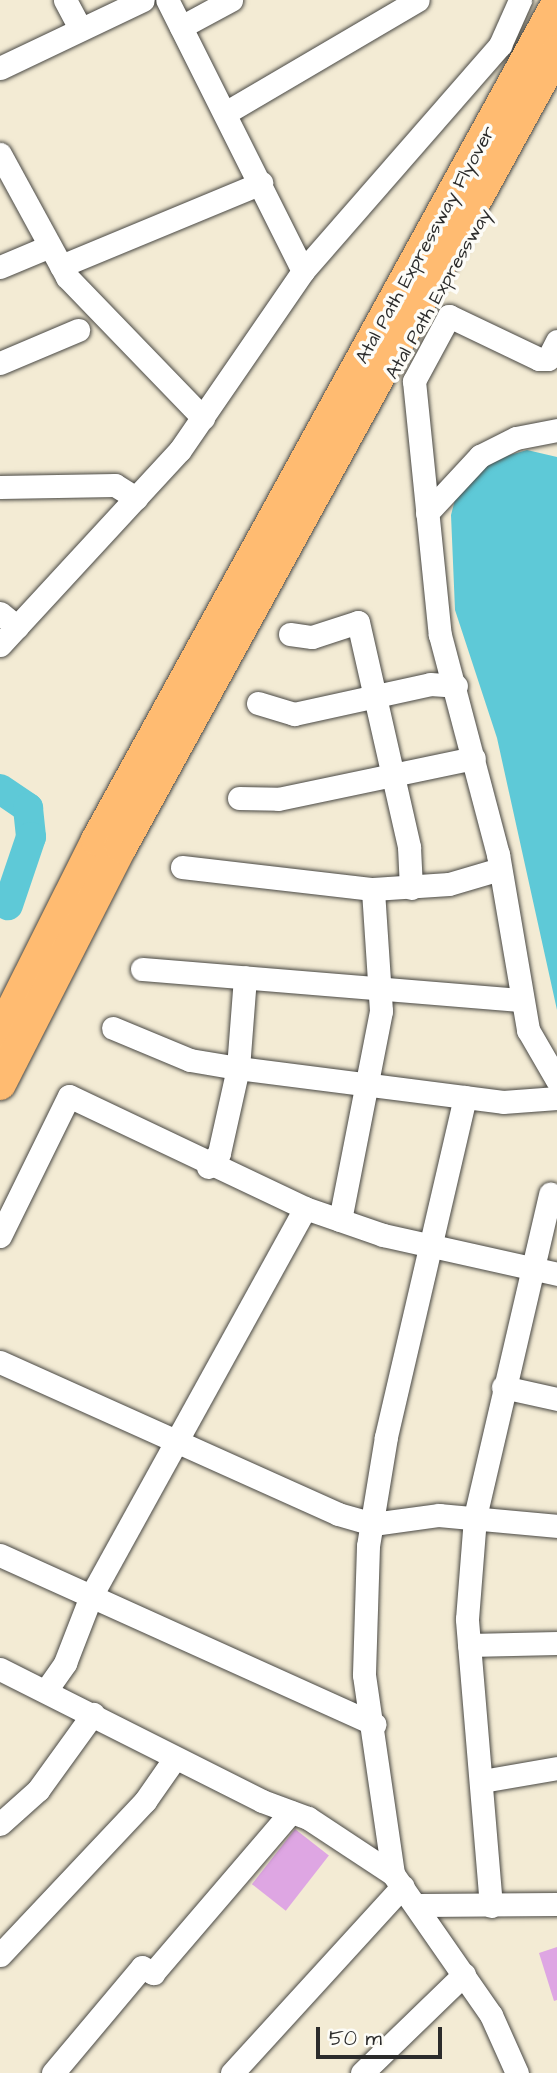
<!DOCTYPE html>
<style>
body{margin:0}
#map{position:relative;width:557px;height:2073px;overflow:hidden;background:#f3ebd4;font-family:"Architects Daughter",sans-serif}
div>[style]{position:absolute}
.water>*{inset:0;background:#5ec9d7}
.river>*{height:30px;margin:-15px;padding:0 15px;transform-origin:15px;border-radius:15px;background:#5ec9d7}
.building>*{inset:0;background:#dea6e3;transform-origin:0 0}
.roads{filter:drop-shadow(0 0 2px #494844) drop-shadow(0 0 2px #494844)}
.minor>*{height:23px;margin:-11.5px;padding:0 11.5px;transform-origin:11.5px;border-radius:11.5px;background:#fff}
.highway>*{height:32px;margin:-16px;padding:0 16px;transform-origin:16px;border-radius:16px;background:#ffbb71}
span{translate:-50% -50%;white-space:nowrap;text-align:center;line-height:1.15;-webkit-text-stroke:7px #fdfcf7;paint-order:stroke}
.street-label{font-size:19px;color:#2b2b2b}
.scale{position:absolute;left:316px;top:2027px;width:126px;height:32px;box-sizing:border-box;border:4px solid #2b2b2b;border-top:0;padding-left:9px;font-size:21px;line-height:24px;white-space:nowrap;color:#2b2b2b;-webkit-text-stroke:5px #fdfcf7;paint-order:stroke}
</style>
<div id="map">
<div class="water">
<i style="clip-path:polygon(527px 450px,557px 457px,557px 1010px,497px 738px,455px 610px,451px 515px,457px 492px,489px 461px)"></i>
</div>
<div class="river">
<i style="left:0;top:789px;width:34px;rotate:34deg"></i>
<i style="left:28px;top:808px;width:29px;rotate:84deg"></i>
<i style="left:31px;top:837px;width:72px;rotate:108.7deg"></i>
</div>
<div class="building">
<i style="left:295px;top:1829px;width:43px;height:70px;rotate:38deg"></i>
<i style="clip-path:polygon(557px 1947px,557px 2000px,554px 2001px,539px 1953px)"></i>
</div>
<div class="roads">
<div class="minor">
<i style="left:65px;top:0;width:32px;rotate:62deg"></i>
<i style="left:181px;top:27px;width:57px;rotate:-28.4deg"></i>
<i style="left:0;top:68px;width:158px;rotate:-25.4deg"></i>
<i style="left:227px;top:112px;width:221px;rotate:-30.4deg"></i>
<i style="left:0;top:154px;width:140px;rotate:61.4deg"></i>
<i style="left:67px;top:277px;width:196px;rotate:46deg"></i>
<i style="left:61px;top:266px;width:217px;rotate:-22.5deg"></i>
<i style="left:0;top:267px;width:54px;rotate:-22.8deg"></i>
<i style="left:303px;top:271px;width:300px;rotate:-48.9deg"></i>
<i style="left:500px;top:45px;width:49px;rotate:-66deg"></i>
<i style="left:557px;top:341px;width:20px;rotate:117deg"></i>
<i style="left:548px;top:359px;width:9px;rotate:180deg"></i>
<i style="left:539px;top:359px;width:100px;rotate:-154.5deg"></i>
<i style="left:449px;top:316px;width:74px;rotate:118.3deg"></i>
<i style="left:414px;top:381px;width:255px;rotate:84.2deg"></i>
<i style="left:440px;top:635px;width:227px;rotate:75.2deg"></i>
<i style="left:498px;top:854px;width:179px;rotate:80.3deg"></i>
<i style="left:528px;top:1030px;width:58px;rotate:59.9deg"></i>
<i style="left:0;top:363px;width:85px;rotate:-22.9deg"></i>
<i style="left:0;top:487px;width:115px;rotate:-1deg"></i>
<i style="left:115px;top:485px;width:25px;rotate:32deg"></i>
<i style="left:427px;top:513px;width:78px;rotate:-47.1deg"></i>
<i style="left:480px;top:456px;width:40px;rotate:-26.6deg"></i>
<i style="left:516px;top:438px;width:42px;rotate:-11deg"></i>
<i style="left:0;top:613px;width:22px;rotate:39deg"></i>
<i style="left:290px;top:634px;width:22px;rotate:8deg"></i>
<i style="left:312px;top:637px;width:48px;rotate:-18.1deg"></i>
<i style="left:358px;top:622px;width:231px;rotate:77.2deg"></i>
<i style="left:409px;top:847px;width:41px;rotate:87.2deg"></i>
<i style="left:0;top:645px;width:265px;rotate:-47.3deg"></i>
<i style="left:180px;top:450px;width:217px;rotate:-55.5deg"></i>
<i style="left:303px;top:271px;width:303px;rotate:-116.6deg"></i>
<i style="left:258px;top:703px;width:38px;rotate:17deg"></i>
<i style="left:294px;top:714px;width:139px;rotate:-12.4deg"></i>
<i style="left:430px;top:684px;width:26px;rotate:4deg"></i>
<i style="left:239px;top:798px;width:39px;rotate:1deg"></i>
<i style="left:278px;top:799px;width:200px;rotate:-11.8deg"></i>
<i style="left:182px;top:867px;width:192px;rotate:6.6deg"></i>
<i style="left:373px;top:889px;width:76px;rotate:-3.8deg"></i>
<i style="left:449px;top:884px;width:53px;rotate:-16.4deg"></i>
<i style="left:142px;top:969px;width:380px;rotate:4.7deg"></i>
<i style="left:113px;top:1028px;width:83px;rotate:22.6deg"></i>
<i style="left:190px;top:1060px;width:49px;rotate:9.5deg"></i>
<i style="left:238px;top:1068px;width:267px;rotate:7.3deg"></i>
<i style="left:503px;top:1102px;width:54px;rotate:-4.2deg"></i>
<i style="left:465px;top:1097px;width:349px;rotate:103.1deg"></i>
<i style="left:386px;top:1437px;width:110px;rotate:99.4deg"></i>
<i style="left:368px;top:1546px;width:129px;rotate:91.8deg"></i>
<i style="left:364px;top:1675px;width:201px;rotate:81.7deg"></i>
<i style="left:393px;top:1874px;width:172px;rotate:55.2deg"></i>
<i style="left:491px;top:2015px;width:64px;rotate:65.9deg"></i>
<i style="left:208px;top:1167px;width:18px;rotate:-52deg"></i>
<i style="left:219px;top:1153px;width:87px;rotate:-77.4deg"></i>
<i style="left:238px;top:1068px;width:91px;rotate:-85.6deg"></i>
<i style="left:340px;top:1220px;width:213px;rotate:-78.9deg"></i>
<i style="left:381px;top:1011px;width:122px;rotate:-93.8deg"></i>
<i style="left:0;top:1236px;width:156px;rotate:-63.8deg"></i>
<i style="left:69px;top:1096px;width:261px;rotate:25.4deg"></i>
<i style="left:305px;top:1208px;width:83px;rotate:19.1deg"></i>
<i style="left:383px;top:1235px;width:178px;rotate:12.6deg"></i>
<i style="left:0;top:1362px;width:371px;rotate:24.2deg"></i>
<i style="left:338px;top:1514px;width:36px;rotate:16deg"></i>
<i style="left:373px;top:1524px;width:67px;rotate:-7.8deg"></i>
<i style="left:439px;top:1515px;width:119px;rotate:5.3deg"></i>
<i style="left:503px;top:1387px;width:55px;rotate:12.5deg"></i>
<i style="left:0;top:1555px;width:411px;rotate:24.3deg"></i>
<i style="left:469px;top:1645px;width:88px;rotate:-1.3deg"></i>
<i style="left:0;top:1669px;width:293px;rotate:26.7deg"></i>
<i style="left:262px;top:1801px;width:49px;rotate:20.3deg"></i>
<i style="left:308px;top:1818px;width:102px;rotate:33.4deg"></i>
<i style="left:47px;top:1689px;width:32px;rotate:-55deg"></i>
<i style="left:65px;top:1663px;width:72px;rotate:-68.8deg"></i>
<i style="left:91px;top:1596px;width:443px;rotate:-61.1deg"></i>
<i style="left:482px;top:1781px;width:76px;rotate:-9.8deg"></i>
<i style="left:0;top:1824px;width:51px;rotate:-41.8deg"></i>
<i style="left:38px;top:1790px;width:94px;rotate:-54.1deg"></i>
<i style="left:420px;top:1905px;width:137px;rotate:-0.4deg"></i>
<i style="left:491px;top:1906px;width:288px;rotate:-94.8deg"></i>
<i style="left:467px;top:1619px;width:102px;rotate:-85.5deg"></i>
<i style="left:475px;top:1517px;width:332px;rotate:-76.9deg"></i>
<i style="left:0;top:1955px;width:212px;rotate:-46.7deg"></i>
<i style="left:145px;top:1801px;width:52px;rotate:-55.1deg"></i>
<i style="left:53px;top:2073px;width:138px;rotate:-50deg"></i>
<i style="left:142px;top:1967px;width:13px;rotate:29deg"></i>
<i style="left:153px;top:1973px;width:212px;rotate:-49.4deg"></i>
<i style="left:232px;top:2073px;width:253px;rotate:-47.6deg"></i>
<i style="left:362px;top:2073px;width:142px;rotate:-44.1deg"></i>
</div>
<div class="highway">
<i style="left:0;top:1034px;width:217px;rotate:-63.4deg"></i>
<i style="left:97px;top:840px;width:954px;rotate:-61.18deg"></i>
<i style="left:0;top:1084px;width:266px;rotate:-63deg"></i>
<i style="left:121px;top:847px;width:907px;rotate:-61.26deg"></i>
</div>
</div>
<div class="street-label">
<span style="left:426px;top:245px;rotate:-61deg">Atal Path Expressway Flyover</span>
<span style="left:439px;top:294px;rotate:-60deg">Atal Path Expressway</span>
</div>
<div class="scale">50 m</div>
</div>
